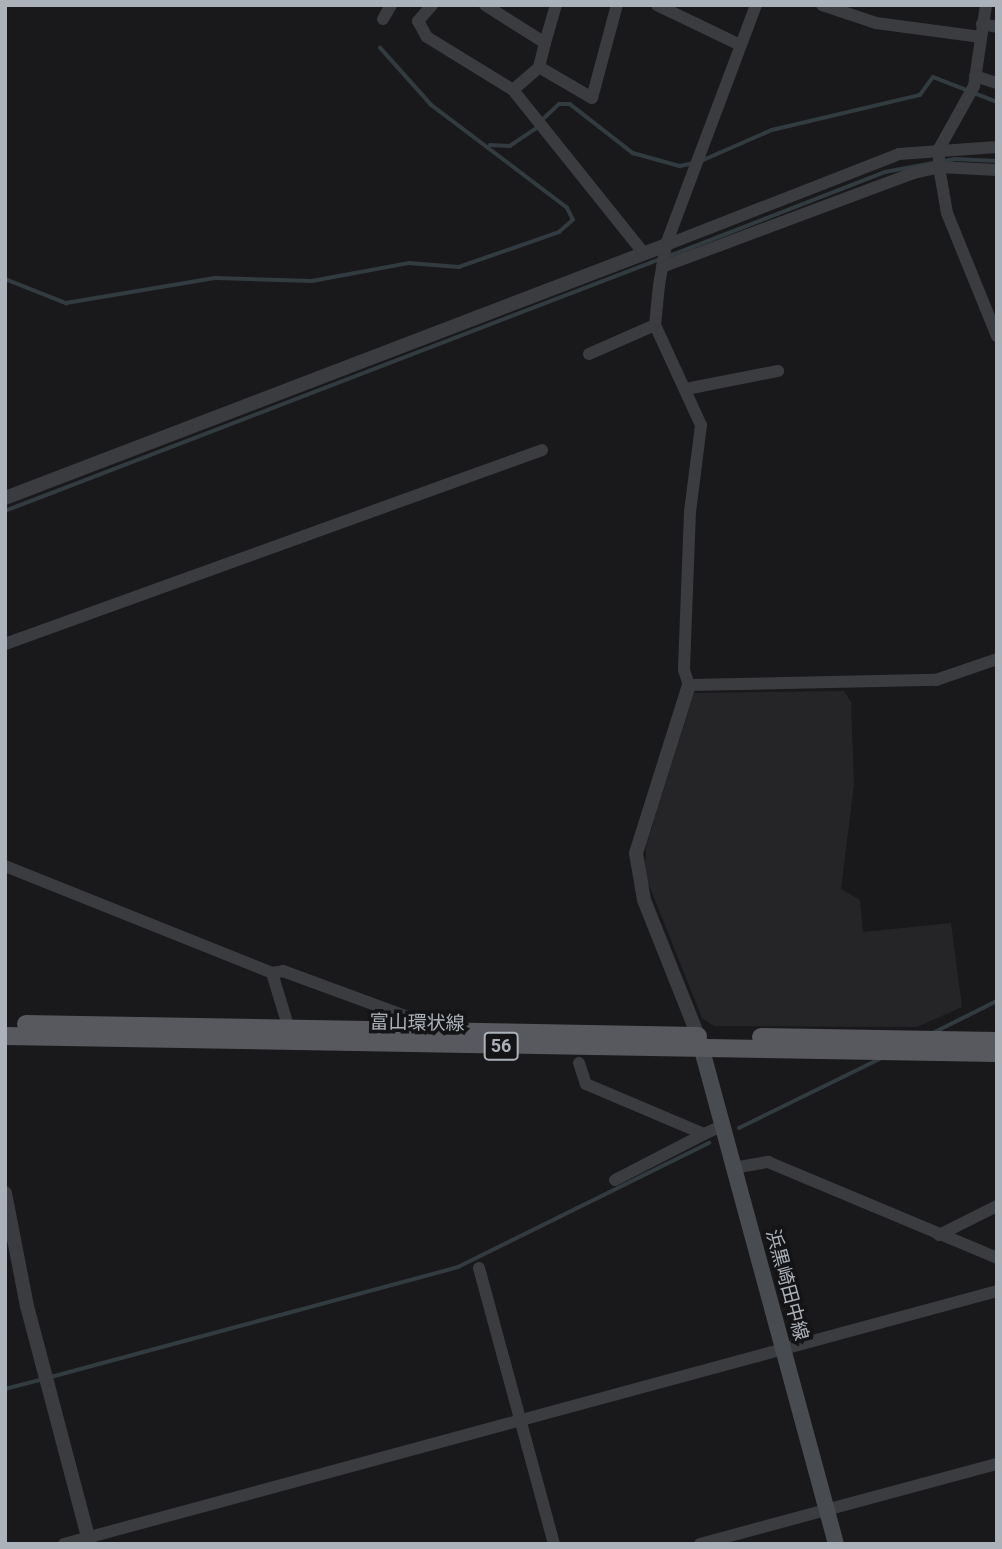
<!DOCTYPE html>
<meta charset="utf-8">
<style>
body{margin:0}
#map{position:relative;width:1002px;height:1549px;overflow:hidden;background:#19191b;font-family:Roboto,"Noto Sans JP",sans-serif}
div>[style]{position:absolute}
.built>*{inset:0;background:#252528}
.stream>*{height:3.5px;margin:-1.75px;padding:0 1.75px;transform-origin:1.75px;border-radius:1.75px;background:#323b40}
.minor>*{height:12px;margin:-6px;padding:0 6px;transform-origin:6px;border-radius:6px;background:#3a3c40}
.tertiary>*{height:14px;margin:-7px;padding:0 7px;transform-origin:7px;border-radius:7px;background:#3a3c40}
.secondary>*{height:16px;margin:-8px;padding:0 8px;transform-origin:8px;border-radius:8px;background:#484b50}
.primary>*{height:18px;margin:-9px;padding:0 9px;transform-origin:9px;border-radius:9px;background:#57595e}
span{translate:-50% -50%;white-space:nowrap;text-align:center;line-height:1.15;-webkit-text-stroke:7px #141416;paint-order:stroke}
.shield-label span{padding:2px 5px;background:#141416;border:2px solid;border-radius:5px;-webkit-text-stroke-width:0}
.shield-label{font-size:18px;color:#acb2ba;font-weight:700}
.street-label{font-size:19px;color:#acb2ba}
.frame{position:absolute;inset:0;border:7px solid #acb2ba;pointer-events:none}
</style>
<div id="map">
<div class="built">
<i style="clip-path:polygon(844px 691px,851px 702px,854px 784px,841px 889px,860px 900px,863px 932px,951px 923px,962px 1007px,917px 1027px,714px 1026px,702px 1018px,645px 875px,646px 846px,694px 693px)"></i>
</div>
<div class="stream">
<i style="left:974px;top:93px;width:25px;rotate:21deg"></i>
<i style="left:542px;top:120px;width:23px;rotate:-43deg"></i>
<i style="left:559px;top:104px;width:11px"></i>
<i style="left:570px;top:104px;width:80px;rotate:37.9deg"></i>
<i style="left:633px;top:153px;width:49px;rotate:15.5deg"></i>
<i style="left:680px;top:166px;width:14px;rotate:-12deg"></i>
<i style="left:490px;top:145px;width:20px;rotate:3deg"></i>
<i style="left:510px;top:146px;width:34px;rotate:-34deg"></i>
<i style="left:701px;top:161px;width:77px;rotate:-23.6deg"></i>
<i style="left:772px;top:130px;width:152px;rotate:-13.3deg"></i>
<i style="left:920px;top:95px;width:22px;rotate:-54deg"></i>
<i style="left:933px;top:77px;width:36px;rotate:21deg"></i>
<i style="left:667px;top:257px;width:234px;rotate:-21.3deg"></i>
<i style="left:885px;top:172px;width:71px;rotate:-10.5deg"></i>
<i style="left:955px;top:159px;width:42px;rotate:2.7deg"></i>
<i style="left:5px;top:279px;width:66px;rotate:21.5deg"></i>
<i style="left:66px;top:303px;width:152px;rotate:-9.5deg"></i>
<i style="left:216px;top:278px;width:96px;rotate:1.8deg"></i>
<i style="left:312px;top:281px;width:99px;rotate:-10.5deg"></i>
<i style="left:409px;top:263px;width:50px;rotate:4.6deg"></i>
<i style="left:459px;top:267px;width:106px;rotate:-19.3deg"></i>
<i style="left:559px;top:232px;width:18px;rotate:-41deg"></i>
<i style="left:573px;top:220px;width:13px;rotate:-117deg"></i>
<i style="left:567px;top:208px;width:171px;rotate:-142.9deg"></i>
<i style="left:431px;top:105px;width:76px;rotate:-131.8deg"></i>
<i style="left:5px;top:511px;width:702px;rotate:-21.04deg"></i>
<i style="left:933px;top:1033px;width:72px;rotate:-26.6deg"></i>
<i style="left:739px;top:1128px;width:159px;rotate:-26.1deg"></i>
<i style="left:51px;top:1377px;width:422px;rotate:-15.1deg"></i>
<i style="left:458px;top:1267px;width:280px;rotate:-26.3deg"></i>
<i style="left:5px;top:1389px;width:40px;rotate:-14.4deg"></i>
</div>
<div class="minor">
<i style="left:432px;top:5px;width:21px;rotate:131deg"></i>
<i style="left:418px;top:21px;width:18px;rotate:61deg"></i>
<i style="left:427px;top:37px;width:101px;rotate:31.6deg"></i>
<i style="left:513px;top:90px;width:208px;rotate:51.3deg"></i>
<i style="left:485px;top:5px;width:71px;rotate:32.3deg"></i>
<i style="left:545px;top:43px;width:40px;rotate:-74deg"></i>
<i style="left:657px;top:5px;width:92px;rotate:25.7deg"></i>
<i style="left:756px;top:5px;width:256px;rotate:110.6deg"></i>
<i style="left:666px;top:245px;width:41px;rotate:99.9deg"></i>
<i style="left:659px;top:285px;width:40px;rotate:95.7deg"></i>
<i style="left:655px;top:325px;width:110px;rotate:65.3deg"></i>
<i style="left:701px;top:425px;width:88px;rotate:97.2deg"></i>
<i style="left:690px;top:512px;width:158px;rotate:92.2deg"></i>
<i style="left:684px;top:670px;width:16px;rotate:72deg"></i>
<i style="left:689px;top:685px;width:247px;rotate:-1.2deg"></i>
<i style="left:936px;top:680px;width:65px;rotate:-19deg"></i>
<i style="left:822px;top:5px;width:57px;rotate:18.4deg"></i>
<i style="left:876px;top:23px;width:106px;rotate:7.6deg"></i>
<i style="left:986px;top:5px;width:82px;rotate:98.4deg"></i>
<i style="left:974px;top:86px;width:72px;rotate:119.1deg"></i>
<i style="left:939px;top:149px;width:18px;rotate:90deg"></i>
<i style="left:939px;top:167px;width:47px;rotate:80.1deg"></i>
<i style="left:947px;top:213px;width:133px;rotate:67.9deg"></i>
<i style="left:383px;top:19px;width:16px;rotate:-60deg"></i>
<i style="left:982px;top:24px;width:15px;rotate:11deg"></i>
<i style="left:539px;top:67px;width:61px;rotate:30.3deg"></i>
<i style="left:592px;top:98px;width:96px;rotate:-75deg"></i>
<i style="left:975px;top:76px;width:23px;rotate:18deg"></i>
<i style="left:513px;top:90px;width:35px;rotate:-41deg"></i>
<i style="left:539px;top:67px;width:25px;rotate:-76deg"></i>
<i style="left:666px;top:245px;width:250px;rotate:-21.3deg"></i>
<i style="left:899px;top:154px;width:98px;rotate:-4.1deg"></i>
<i style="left:662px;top:267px;width:269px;rotate:-20.5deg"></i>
<i style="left:914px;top:173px;width:26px;rotate:-13deg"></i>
<i style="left:939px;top:167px;width:58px;rotate:3deg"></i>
<i style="left:589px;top:354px;width:72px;rotate:-23.7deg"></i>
<i style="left:686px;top:389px;width:94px;rotate:-11.1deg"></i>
<i style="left:5px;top:644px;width:571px;rotate:-19.86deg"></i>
<i style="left:5px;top:866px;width:288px;rotate:21.8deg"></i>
<i style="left:272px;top:973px;width:11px;rotate:-10deg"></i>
<i style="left:283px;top:971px;width:162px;rotate:20.2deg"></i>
<i style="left:272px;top:973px;width:59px;rotate:73.1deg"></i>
<i style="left:579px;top:1063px;width:22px;rotate:72deg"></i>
<i style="left:586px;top:1084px;width:128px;rotate:23deg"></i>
<i style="left:704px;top:1134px;width:20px;rotate:-24deg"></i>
<i style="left:733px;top:1168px;width:36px;rotate:-10deg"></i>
<i style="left:768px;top:1162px;width:248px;rotate:22.7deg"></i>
<i style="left:615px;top:1180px;width:100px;rotate:-27.3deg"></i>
<i style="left:939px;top:1235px;width:65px;rotate:-26.6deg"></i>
<i style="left:479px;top:1268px;width:286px;rotate:74.8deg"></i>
<i style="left:64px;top:1544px;width:967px;rotate:-15.17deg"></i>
<i style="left:700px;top:1544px;width:308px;rotate:-15.1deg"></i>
</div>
<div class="tertiary">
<i style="left:5px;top:498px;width:708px;rotate:-20.94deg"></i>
<i style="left:689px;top:685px;width:176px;rotate:107.5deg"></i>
<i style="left:636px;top:853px;width:48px;rotate:80.3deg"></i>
<i style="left:644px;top:900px;width:146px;rotate:68.3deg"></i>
<i style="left:5px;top:1193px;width:115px;rotate:79deg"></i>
<i style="left:27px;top:1306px;width:246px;rotate:75.2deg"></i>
</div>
<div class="secondary">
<i style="left:699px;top:1039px;width:523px;rotate:74.82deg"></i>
</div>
<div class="primary">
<i style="left:26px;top:1024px;width:672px;rotate:1.02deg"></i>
<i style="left:5px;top:1036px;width:992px;rotate:0.98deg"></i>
<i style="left:761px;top:1037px;width:236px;rotate:1deg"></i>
</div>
<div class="shield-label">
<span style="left:501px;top:1046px">56</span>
</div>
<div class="street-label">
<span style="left:417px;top:1023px;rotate:1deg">富山環状線</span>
<span style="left:787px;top:1285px;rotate:75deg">浜黒崎田中線</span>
</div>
<div class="frame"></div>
</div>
